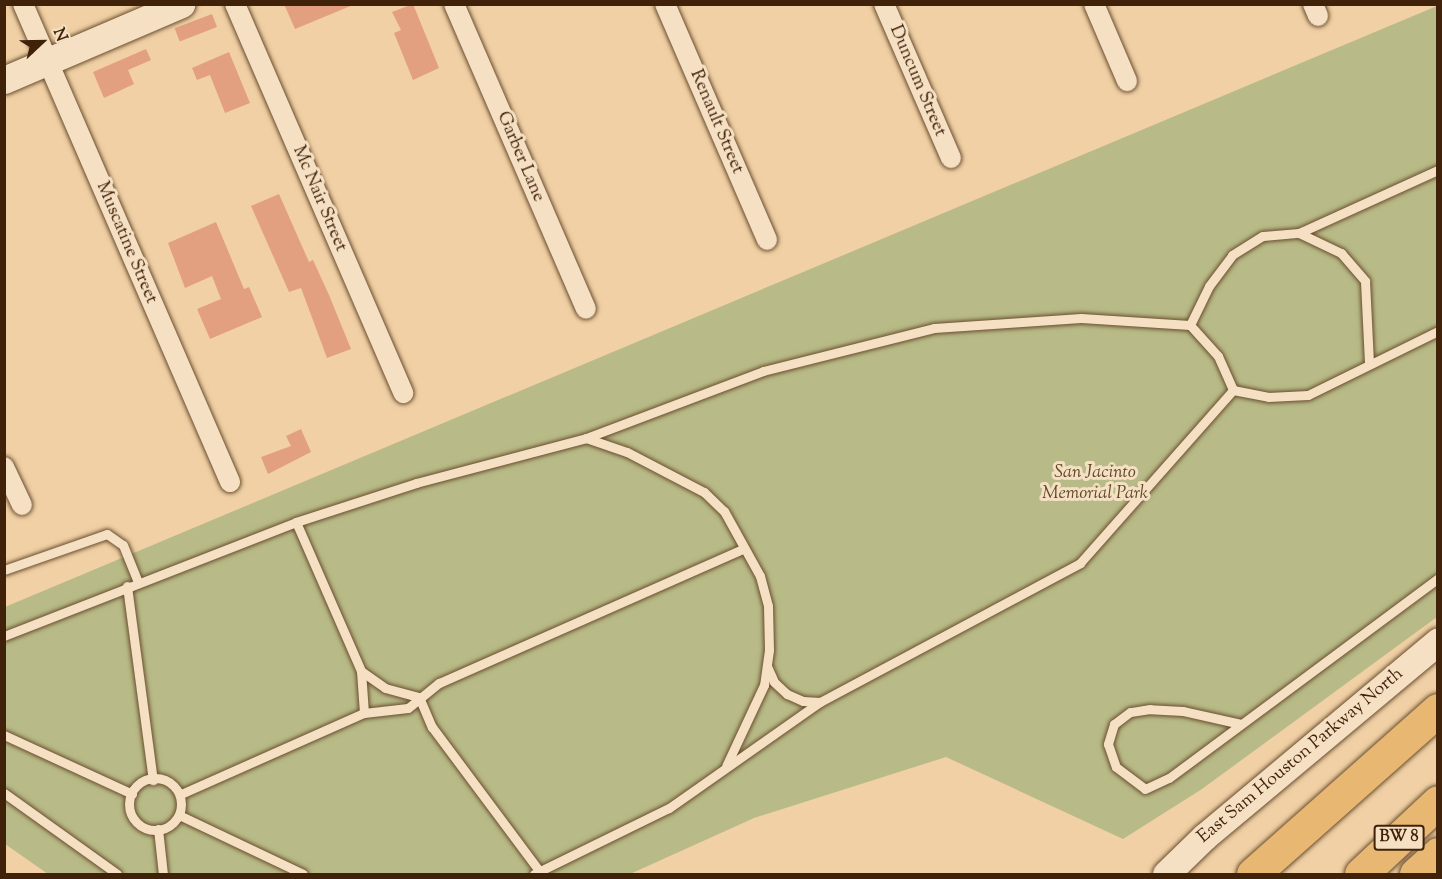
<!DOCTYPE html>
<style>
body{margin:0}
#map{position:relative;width:1442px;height:879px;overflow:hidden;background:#f0d0a4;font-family:"Sorts Mill Goudy",serif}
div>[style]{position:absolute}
.green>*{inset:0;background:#b8bb87}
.building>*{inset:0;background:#e3a080;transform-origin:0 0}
.roads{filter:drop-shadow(0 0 2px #6b4e30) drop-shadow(0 0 2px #6b4e30)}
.lane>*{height:9px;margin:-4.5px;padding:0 4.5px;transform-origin:4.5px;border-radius:4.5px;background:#f5e0c4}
.lane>.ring{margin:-4.5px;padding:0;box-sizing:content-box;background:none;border:9px solid #f5e0c4;border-radius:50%}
.street>*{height:20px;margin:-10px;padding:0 10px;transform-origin:10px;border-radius:10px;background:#f5e0c4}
.secondary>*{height:27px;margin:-13.5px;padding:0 13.5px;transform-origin:13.5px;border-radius:13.5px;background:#f5e0c4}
.highway>*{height:33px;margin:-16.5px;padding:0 16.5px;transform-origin:16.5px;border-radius:16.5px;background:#e8b872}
span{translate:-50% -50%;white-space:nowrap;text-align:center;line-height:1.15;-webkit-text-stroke:6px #f5e0c4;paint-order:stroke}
.shield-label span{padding:2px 4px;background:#f5e0c4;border:2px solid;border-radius:4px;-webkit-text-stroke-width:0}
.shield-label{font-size:16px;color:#3f2209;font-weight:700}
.street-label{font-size:18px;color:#3f2209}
.park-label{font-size:18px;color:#5d4828;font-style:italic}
.frame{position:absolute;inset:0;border:6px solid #3f2209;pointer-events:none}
.north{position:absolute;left:12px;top:12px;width:60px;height:60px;-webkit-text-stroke:4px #f5e0c4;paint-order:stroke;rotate:68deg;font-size:16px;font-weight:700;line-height:24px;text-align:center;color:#3f2209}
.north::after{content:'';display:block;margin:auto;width:21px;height:27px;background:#3f2209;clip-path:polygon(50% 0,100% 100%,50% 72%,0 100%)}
</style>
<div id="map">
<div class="green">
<i style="clip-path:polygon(1437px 6px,1437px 617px,1202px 789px,1123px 839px,946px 757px,754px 818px,630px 874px,48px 874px,5px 844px,5px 607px)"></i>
</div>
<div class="building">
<i style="clip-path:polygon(284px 4px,353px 4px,353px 5px,295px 29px)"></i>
<i style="clip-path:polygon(413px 4px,439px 68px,413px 80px,394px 33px,401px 30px,392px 12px)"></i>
<i style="left:212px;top:14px;width:14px;height:40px;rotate:69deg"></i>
<i style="clip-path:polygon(146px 49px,151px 60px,128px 70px,134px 84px,104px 98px,93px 72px)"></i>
<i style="clip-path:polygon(229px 52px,250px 103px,225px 113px,210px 75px,197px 80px,192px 68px)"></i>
<i style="clip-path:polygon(279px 194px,309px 262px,313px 260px,329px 295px,351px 349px,327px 358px,301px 288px,289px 292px,251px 206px)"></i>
<i style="clip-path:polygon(216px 222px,244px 289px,249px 287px,262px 317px,210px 339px,197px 309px,221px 299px,212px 276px,185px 288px,168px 243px)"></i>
<i style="clip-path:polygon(301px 429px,311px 452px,268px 474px,261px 457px,291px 446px,286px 436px)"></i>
</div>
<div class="roads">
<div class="lane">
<i style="left:1299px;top:233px;width:153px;rotate:-24.4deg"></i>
<i style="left:1190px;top:325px;width:43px;rotate:-64deg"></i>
<i style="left:1209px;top:286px;width:39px;rotate:-53deg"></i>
<i style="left:1232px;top:255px;width:36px;rotate:-32deg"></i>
<i style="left:1263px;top:236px;width:36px;rotate:-5deg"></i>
<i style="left:1299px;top:233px;width:47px;rotate:25.5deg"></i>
<i style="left:1341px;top:253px;width:37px;rotate:49deg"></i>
<i style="left:1365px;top:281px;width:81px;rotate:87.2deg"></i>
<i style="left:586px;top:438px;width:189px;rotate:-20.7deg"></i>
<i style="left:763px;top:371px;width:176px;rotate:-14.1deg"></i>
<i style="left:934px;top:328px;width:147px;rotate:-3.9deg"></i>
<i style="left:1081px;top:318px;width:109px;rotate:3.7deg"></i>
<i style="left:1190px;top:325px;width:42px;rotate:47.9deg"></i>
<i style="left:1218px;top:356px;width:37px;rotate:66deg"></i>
<i style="left:1233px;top:390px;width:36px;rotate:11deg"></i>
<i style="left:1268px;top:397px;width:40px;rotate:-2.9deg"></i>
<i style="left:1308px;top:395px;width:145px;rotate:-26.2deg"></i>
<i style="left:296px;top:522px;width:163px;rotate:66.4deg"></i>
<i style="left:361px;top:671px;width:42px;rotate:85.9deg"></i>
<i style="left:4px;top:570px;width:109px;rotate:-19.3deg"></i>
<i style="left:107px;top:534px;width:19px;rotate:35deg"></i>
<i style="left:123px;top:545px;width:40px;rotate:68deg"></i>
<i style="left:127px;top:586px;width:196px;rotate:82.4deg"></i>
<i style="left:4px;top:636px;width:313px;rotate:-21.3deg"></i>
<i style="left:296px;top:522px;width:126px;rotate:-18deg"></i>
<i style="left:416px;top:483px;width:176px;rotate:-14.8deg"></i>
<i style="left:586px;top:438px;width:43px;rotate:18.9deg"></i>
<i style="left:627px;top:452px;width:87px;rotate:27.5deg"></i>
<i style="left:704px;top:492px;width:28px;rotate:44deg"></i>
<i style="left:724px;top:511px;width:74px;rotate:61deg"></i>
<i style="left:760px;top:576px;width:31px;rotate:75deg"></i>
<i style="left:768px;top:606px;width:44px;rotate:88.7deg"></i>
<i style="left:769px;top:650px;width:35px;rotate:98deg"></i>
<i style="left:764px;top:685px;width:89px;rotate:115.1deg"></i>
<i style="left:767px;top:666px;width:17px;rotate:66deg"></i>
<i style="left:774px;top:682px;width:18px;rotate:43deg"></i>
<i style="left:787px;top:694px;width:17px;rotate:24deg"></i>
<i style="left:803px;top:701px;width:17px;rotate:3deg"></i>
<i style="left:361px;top:671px;width:29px;rotate:35deg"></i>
<i style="left:385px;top:688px;width:35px;rotate:15deg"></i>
<i style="left:419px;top:697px;width:33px;rotate:67deg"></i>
<i style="left:432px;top:727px;width:181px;rotate:53.3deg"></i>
<i style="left:1241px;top:724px;width:59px;rotate:-167.4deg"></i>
<i style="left:1183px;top:711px;width:33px;rotate:-177deg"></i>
<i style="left:1150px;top:709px;width:20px;rotate:171deg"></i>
<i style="left:1130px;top:712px;width:20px;rotate:143deg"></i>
<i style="left:1114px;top:724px;width:21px;rotate:107deg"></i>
<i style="left:1108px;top:744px;width:24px;rotate:71deg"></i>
<i style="left:1116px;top:767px;width:36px;rotate:37deg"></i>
<i style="left:1145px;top:789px;width:26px;rotate:-25deg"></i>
<i style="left:1169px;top:778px;width:335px;rotate:-36.6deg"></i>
<i style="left:4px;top:735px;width:141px;rotate:24.7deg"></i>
<i class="ring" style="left:129px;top:778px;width:43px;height:43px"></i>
<i style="left:4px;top:793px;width:139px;rotate:35.6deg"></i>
<i style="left:181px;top:794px;width:200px;rotate:-23.9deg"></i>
<i style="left:364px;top:713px;width:44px;rotate:-6.5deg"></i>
<i style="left:408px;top:708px;width:40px;rotate:-39deg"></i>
<i style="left:439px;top:683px;width:332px;rotate:-23.8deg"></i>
<i style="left:179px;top:815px;width:137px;rotate:25.4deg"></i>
<i style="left:158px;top:829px;width:45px;rotate:83.7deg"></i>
<i style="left:534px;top:874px;width:150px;rotate:-26.1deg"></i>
<i style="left:669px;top:808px;width:184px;rotate:-35.1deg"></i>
<i style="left:820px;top:702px;width:295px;rotate:-28.1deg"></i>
<i style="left:1080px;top:563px;width:231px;rotate:-48.5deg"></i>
</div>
<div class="street">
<i style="left:23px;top:4px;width:521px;rotate:66.58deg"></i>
<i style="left:235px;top:4px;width:424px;rotate:66.6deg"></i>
<i style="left:454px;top:4px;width:332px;rotate:66.6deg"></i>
<i style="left:665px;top:4px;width:257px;rotate:66.6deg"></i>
<i style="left:884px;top:4px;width:168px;rotate:66.5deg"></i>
<i style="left:1094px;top:4px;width:84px;rotate:66.8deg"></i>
<i style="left:1313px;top:4px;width:13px;rotate:67deg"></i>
<i style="left:4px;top:467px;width:42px;rotate:64.7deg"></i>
</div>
<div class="secondary">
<i style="left:4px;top:80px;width:193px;rotate:-23.2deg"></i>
<i style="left:1166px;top:874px;width:53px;rotate:-44.2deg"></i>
<i style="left:1204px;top:837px;width:305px;rotate:-39.9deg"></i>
</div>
<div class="highway">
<i style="left:1253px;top:874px;width:247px;rotate:-41.6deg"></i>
<i style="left:1361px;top:874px;width:105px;rotate:-43.1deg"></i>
<i style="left:1416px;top:874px;width:30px;rotate:-42deg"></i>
</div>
</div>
<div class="shield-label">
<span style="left:1399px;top:838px">BW 8</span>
</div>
<div class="street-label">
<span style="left:917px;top:81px;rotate:67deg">Duncum Street</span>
<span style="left:716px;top:122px;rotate:67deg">Renault Street</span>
<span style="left:520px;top:157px;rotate:67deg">Garber Lane</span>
<span style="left:319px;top:199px;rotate:67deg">Mc Nair Street</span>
<span style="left:126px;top:243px;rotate:67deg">Muscatine Street</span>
<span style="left:1301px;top:756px;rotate:-40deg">East Sam Houston Parkway North</span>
</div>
<div class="park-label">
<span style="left:1095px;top:484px">San Jacinto<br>Memorial Park</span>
</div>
<div class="frame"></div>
<div class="north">N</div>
</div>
